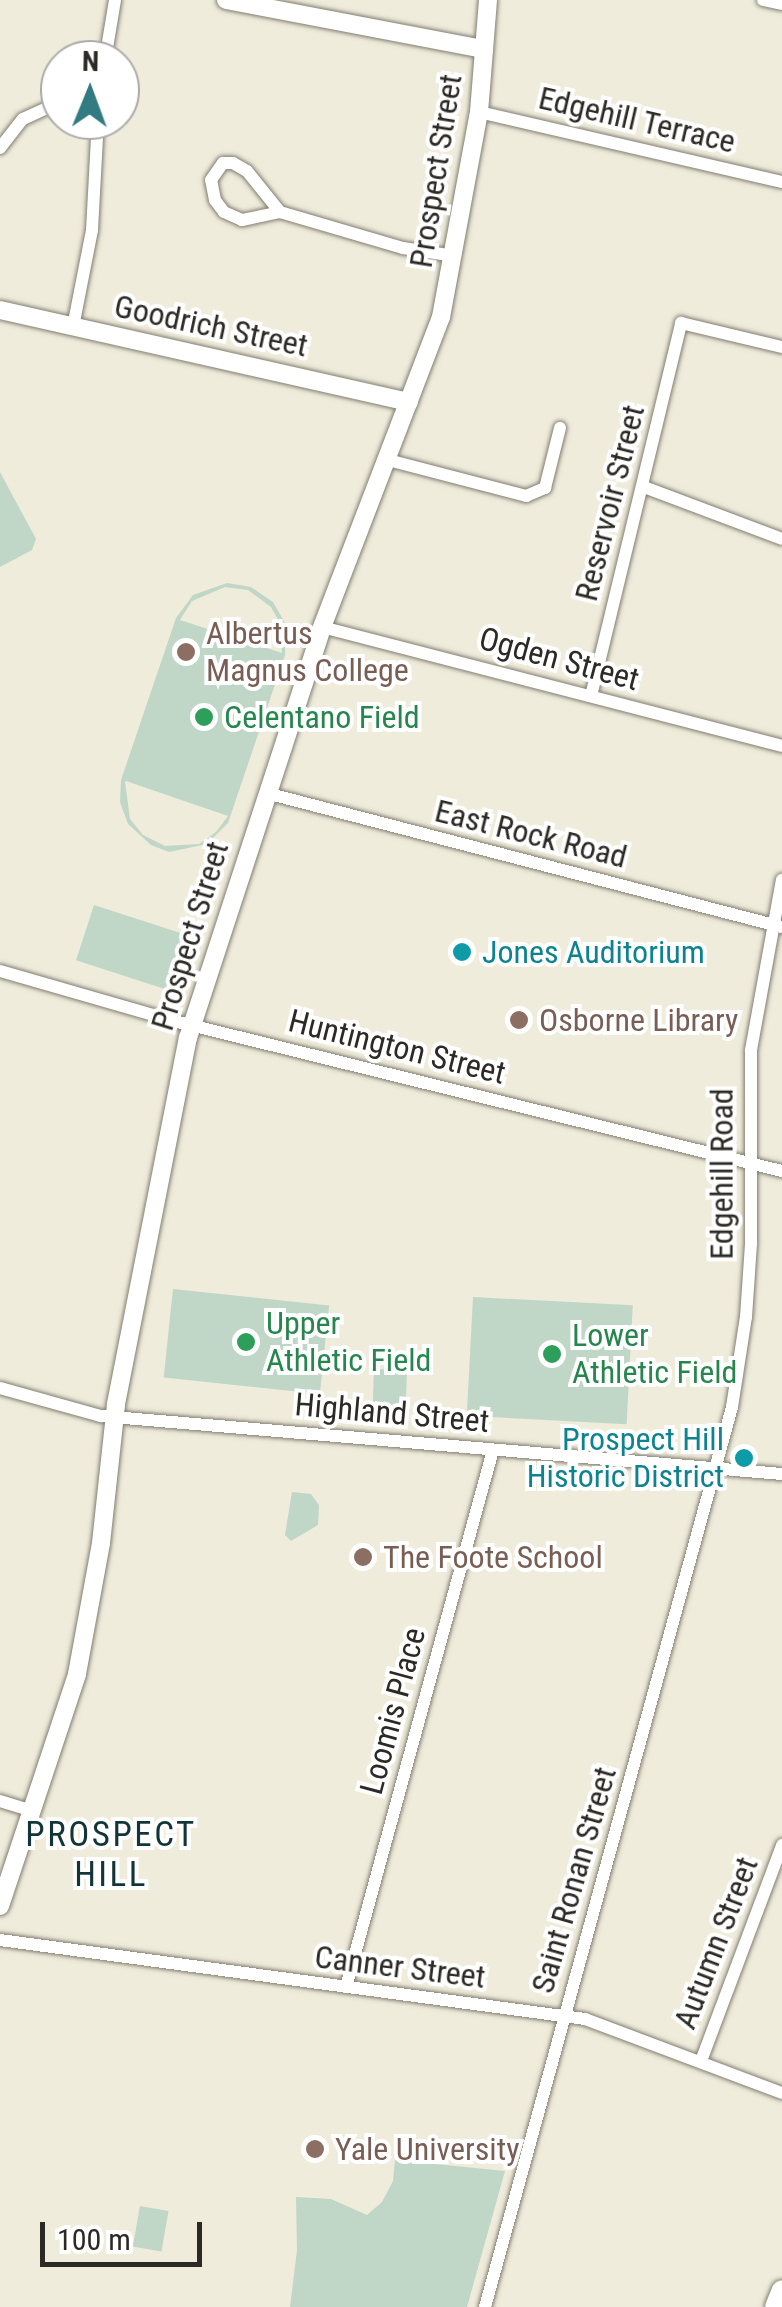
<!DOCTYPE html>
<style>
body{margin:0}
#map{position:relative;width:782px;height:2307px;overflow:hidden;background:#efecdc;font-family:"Roboto Condensed",sans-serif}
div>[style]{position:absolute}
.green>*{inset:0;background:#c0d6c7;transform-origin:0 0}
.roads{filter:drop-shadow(0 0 2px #817e70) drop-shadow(0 0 2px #817e70)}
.street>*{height:12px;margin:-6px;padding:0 6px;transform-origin:6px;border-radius:6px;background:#fff}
.secondary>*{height:18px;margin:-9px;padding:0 9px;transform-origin:9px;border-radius:9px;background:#fff}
.primary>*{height:20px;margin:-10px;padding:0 10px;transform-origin:10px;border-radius:10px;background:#fff}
.dots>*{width:28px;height:28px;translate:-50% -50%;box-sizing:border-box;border:5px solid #fff;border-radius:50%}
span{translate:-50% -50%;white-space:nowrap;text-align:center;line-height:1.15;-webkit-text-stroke:8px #fff;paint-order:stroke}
.street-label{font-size:32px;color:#2c2a25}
.education-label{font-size:32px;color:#785e54}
.left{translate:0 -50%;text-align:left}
.leisure-label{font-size:32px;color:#27864d}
.culture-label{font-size:32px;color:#0d838f}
.right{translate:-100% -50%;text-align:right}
.neighbourhood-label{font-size:35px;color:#123537;letter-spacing:2.5px}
.north{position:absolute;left:40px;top:40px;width:100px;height:100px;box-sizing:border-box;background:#fff;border:2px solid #abaaa8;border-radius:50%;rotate:1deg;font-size:28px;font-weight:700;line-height:40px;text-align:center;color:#2c2a25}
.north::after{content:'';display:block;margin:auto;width:35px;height:45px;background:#327b80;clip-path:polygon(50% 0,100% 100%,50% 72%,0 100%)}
.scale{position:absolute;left:40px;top:2222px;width:162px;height:45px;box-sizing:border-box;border:5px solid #2c2a25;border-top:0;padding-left:12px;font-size:30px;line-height:35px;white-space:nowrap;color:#2c2a25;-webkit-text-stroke:8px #fff;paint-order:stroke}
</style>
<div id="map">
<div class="green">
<i style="clip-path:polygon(0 472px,36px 539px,32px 550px,0 567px)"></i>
<i style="clip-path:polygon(evenodd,227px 583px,251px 587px,273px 602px,285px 623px,285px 655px,228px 823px,207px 844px,169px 852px,151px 845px,128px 824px,120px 802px,121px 780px,176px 618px,193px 595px,227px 583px,225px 587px,248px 590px,271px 607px,280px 623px,282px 653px,180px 620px,192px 601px,225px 587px,227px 583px,125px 782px,126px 781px,228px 816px,216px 832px,199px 844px,165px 846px,143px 835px,130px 819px,125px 782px)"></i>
<i style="left:94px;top:905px;width:99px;height:58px;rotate:18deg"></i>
<i style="left:173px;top:1289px;width:157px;height:89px;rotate:6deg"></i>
<i style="left:473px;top:1297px;width:160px;height:119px;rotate:3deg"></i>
<i style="left:374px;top:1369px;width:33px;height:35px;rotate:2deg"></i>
<i style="clip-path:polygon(292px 1492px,311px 1494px,319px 1505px,318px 1525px,291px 1541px,285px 1535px)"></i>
<i style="clip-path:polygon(395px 2160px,505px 2171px,467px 2307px,290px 2307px,297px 2250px,296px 2197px,331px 2199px,367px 2215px,382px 2202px,393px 2181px)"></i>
<i style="left:140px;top:2206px;width:29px;height:41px;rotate:10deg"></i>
</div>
<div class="roads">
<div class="street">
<i style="left:763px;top:0;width:19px;rotate:12deg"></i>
<i style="left:105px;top:60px;width:61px;rotate:-80.5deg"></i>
<i style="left:479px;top:112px;width:311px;rotate:13deg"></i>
<i style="left:0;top:148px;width:37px;rotate:-52deg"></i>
<i style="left:23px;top:119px;width:41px;rotate:-24.7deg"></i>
<i style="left:223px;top:163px;width:10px"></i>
<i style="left:233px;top:163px;width:16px;rotate:30deg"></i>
<i style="left:247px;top:171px;width:53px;rotate:51.2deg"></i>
<i style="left:280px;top:212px;width:39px;rotate:168deg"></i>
<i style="left:242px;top:220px;width:20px;rotate:-156deg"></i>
<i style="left:224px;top:212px;width:15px;rotate:-127deg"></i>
<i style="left:215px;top:200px;width:20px;rotate:-101deg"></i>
<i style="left:211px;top:180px;width:21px;rotate:-55deg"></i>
<i style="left:280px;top:212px;width:128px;rotate:16.3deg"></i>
<i style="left:403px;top:248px;width:52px;rotate:8.9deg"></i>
<i style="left:73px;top:327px;width:99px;rotate:-78.9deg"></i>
<i style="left:92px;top:230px;width:110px;rotate:-86.9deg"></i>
<i style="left:388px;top:460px;width:143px;rotate:14.6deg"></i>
<i style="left:526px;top:496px;width:21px;rotate:-23deg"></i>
<i style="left:545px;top:488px;width:62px;rotate:-76deg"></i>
<i style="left:644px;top:487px;width:147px;rotate:20.6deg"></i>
<i style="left:322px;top:627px;width:475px;rotate:14.5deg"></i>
<i style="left:591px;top:696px;width:384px;rotate:-76.4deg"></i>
<i style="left:681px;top:323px;width:104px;rotate:13.4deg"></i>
<i style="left:266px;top:793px;width:533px;rotate:14.56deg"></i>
<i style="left:0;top:971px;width:185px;rotate:16deg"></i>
<i style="left:178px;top:1022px;width:622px;rotate:13.86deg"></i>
<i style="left:0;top:1388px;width:105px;rotate:15.5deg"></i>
<i style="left:101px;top:1416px;width:683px;rotate:4.87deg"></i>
<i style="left:0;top:1801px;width:34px;rotate:17deg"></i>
<i style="left:0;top:1940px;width:590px;rotate:7.69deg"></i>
<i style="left:585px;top:2019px;width:210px;rotate:20.6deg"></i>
<i style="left:346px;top:1987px;width:557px;rotate:-74.69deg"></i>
<i style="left:701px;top:2061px;width:231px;rotate:-69.4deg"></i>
<i style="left:485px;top:2307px;width:933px;rotate:-74.65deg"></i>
<i style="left:732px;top:1407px;width:91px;rotate:-81.2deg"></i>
<i style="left:746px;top:1317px;width:73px;rotate:-86.1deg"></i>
<i style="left:751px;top:1244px;width:194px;rotate:-90deg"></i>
<i style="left:751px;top:1050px;width:173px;rotate:-79.7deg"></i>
</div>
<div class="secondary">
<i style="left:226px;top:0;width:263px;rotate:10.8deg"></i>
<i style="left:0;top:310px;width:419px;rotate:12.7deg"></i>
<i style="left:0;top:1906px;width:244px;rotate:-71.6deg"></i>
<i style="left:77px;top:1674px;width:133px;rotate:-79.6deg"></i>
<i style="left:101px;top:1543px;width:140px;rotate:-83.8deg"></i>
<i style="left:116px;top:1404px;width:373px;rotate:-78.9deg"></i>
<i style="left:188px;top:1038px;width:432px;rotate:-71.9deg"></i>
<i style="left:322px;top:627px;width:332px;rotate:-69deg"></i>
<i style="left:441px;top:317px;width:208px;rotate:-79.5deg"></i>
<i style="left:479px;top:112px;width:112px;rotate:-85.4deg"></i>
</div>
<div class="primary">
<i style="left:775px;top:2307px;width:18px;rotate:-68deg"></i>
</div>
</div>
<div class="dots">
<i style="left:186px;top:652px;background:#8d6e63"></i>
<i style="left:204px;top:717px;background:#2e9e5b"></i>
<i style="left:462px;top:952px;background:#0f9aa8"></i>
<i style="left:519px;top:1020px;background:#8d6e63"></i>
<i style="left:246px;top:1342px;background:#2e9e5b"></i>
<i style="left:552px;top:1354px;background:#2e9e5b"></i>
<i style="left:744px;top:1458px;background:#0f9aa8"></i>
<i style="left:363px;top:1557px;background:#8d6e63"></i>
<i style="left:315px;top:2149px;background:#8d6e63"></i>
</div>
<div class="street-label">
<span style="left:637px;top:120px;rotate:13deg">Edgehill Terrace</span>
<span style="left:436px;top:171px;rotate:-81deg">Prospect Street</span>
<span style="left:211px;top:326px;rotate:12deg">Goodrich Street</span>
<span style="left:610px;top:503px;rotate:-76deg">Reservoir Street</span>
<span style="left:559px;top:659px;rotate:15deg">Ogden Street</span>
<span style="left:531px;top:834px;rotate:14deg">East Rock Road</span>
<span style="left:190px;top:936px;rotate:-73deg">Prospect Street</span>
<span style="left:397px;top:1047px;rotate:14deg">Huntington Street</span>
<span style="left:722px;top:1174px;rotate:-90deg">Edgehill Road</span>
<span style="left:392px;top:1413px;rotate:5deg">Highland Street</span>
<span style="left:393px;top:1711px;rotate:-75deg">Loomis Place</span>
<span style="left:574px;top:1880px;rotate:-74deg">Saint Ronan Street</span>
<span style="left:716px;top:1943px;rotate:-69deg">Autumn Street</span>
<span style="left:400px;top:1967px;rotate:7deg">Canner Street</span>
</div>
<div class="education-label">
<span class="left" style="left:206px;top:652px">Albertus<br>Magnus College</span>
<span class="left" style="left:539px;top:1020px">Osborne Library</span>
<span class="left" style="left:383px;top:1557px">The Foote School</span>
<span class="left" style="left:335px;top:2149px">Yale University</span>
</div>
<div class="leisure-label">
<span class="left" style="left:224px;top:717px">Celentano Field</span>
<span class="left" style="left:266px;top:1342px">Upper<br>Athletic Field</span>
<span class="left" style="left:572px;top:1354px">Lower<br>Athletic Field</span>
</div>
<div class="culture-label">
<span class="left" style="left:482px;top:952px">Jones Auditorium</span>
<span class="right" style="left:724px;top:1458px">Prospect Hill<br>Historic District</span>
</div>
<div class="neighbourhood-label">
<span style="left:111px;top:1855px">PROSPECT<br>HILL</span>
</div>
<div class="north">N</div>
<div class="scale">100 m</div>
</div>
